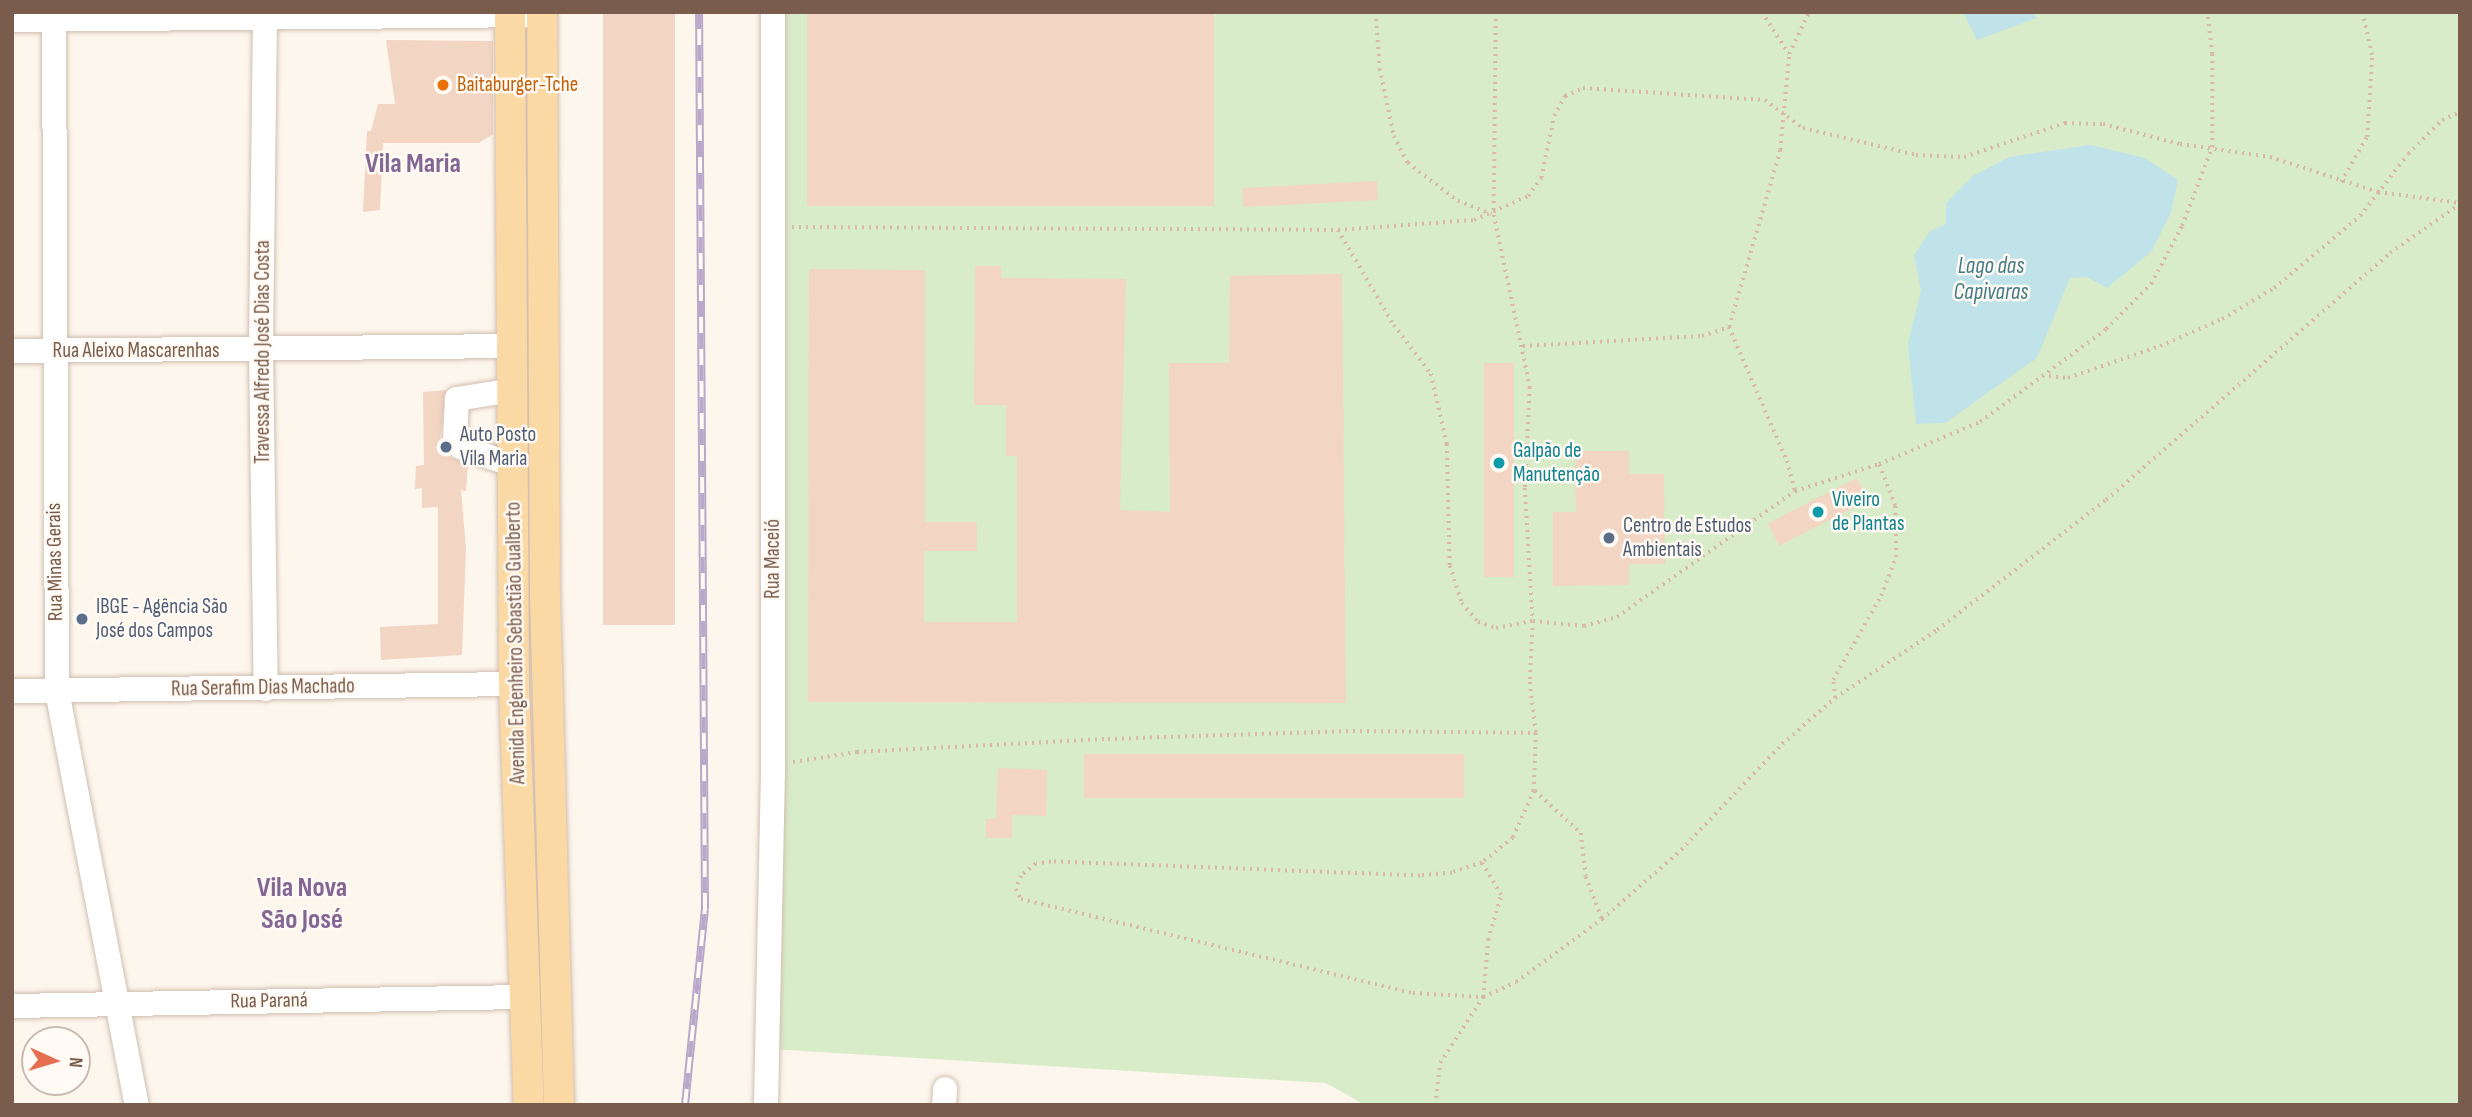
<!DOCTYPE html>
<meta charset="utf-8">
<style>
body{margin:0}
#map{position:relative;width:2472px;height:1117px;overflow:hidden;background:#fdf6ec;font-family:"Sofia Sans Condensed",sans-serif}
div>[style]{position:absolute}
.green>*{inset:0;background:#d8ecc9}
.water>*{inset:0;background:#bfe3e8}
.building>*{inset:0;background:#f3d5c3;transform-origin:0 0}
.path>*{height:3.5px;margin-top:-1.75px;transform-origin:0;background:repeating-linear-gradient(90deg,#d9b8a5 0 2px,transparent 0 7px)}
.roads{filter:drop-shadow(0 0 2px #d1beb0) drop-shadow(0 0 2px #d1beb0)}
.minor>*{height:24px;margin:-12px;padding:0 12px;transform-origin:12px;border-radius:12px;background:#fff}
.major>*{height:30px;margin:-15px;padding:0 15px;transform-origin:15px;border-radius:15px;background:#fbd9a5}
.rail>*{height:8px;margin-top:-4px;transform-origin:0;background:repeating-linear-gradient(90deg,#fffaf3 0 16px,#b9a8c9 0 32px);box-sizing:border-box;border-block:2px solid #b9a8c9}
.dots>*{width:19px;height:19px;translate:-50% -50%;box-sizing:border-box;border:4px solid #fffaf3;border-radius:50%}
span{translate:-50% -50%;white-space:nowrap;text-align:center;line-height:1.15;-webkit-text-stroke:5px #fffaf3;paint-order:stroke}
.food-label{font-size:21px;color:#c56008}
.left{translate:0 -50%;text-align:left}
.street-label{font-size:21px;color:#7a5c4d}
.service-label{font-size:21px;color:#4e5e75}
.culture-label{font-size:21px;color:#0d838f}
.water-label{font-size:23px;color:#437c86;font-style:italic}
.district-label{font-size:28px;color:#846695;font-weight:700}
.frame{position:absolute;inset:0;border:14px solid #7a5c4d;pointer-events:none}
.north{position:absolute;left:21px;top:1026px;width:70px;height:70px;box-sizing:border-box;background:#fffaf3;border:2px solid #cabbb1;border-radius:50%;rotate:94deg;font-size:19px;font-weight:700;line-height:28px;text-align:center;color:#7a5c4d}
.north::after{content:'';display:block;margin:auto;width:24px;height:32px;background:#e76f51;clip-path:polygon(50% 0,100% 100%,50% 72%,0 100%)}
</style>
<div id="map">
<div class="green">
<i style="clip-path:polygon(774px 12px,2460px 12px,2460px 1105px,1365px 1105px,1326px 1083px,771px 1049px)"></i>
</div>
<div class="water">
<i style="clip-path:polygon(1963px 12px,2031px 12px,2037px 18px,1977px 40px)"></i>
<i style="clip-path:polygon(2090px 145px,2145px 158px,2178px 180px,2171px 212px,2152px 251px,2107px 288px,2087px 277px,2070px 278px,2037px 358px,1945px 423px,1916px 424px,1908px 344px,1921px 290px,1914px 255px,1930px 231px,1946px 224px,1946px 203px,1973px 176px,2009px 157px)"></i>
</div>
<div class="building">
<i style="left:603px;top:12px;width:72px;height:613px"></i>
<i style="left:807px;top:12px;width:407px;height:194px"></i>
<i style="clip-path:polygon(386px 40px,493px 41px,493px 134px,479px 143px,383px 143px,380px 210px,363px 212px,367px 131px,371px 131px,378px 104px,395px 104px)"></i>
<i style="left:1377px;top:181px;width:19px;height:135px;rotate:87deg"></i>
<i style="clip-path:polygon(975px 266px,1001px 266px,1001px 278px,1126px 279px,1120px 510px,1170px 512px,1169px 363px,1229px 363px,1230px 276px,1342px 274px,1346px 703px,808px 702px,809px 269px,925px 270px,925px 522px,977px 522px,977px 551px,924px 551px,924px 622px,1017px 622px,1017px 456px,1006px 456px,1006px 405px,974px 405px)"></i>
<i style="left:1484px;top:363px;width:30px;height:214px"></i>
<i style="clip-path:polygon(446px 390px,440px 440px,450px 457px,468px 465px,466px 491px,461px 490px,466px 548px,462px 655px,381px 660px,380px 627px,438px 624px,438px 507px,422px 508px,422px 488px,415px 489px,416px 466px,424px 465px,423px 392px)"></i>
<i style="clip-path:polygon(1575px 451px,1629px 451px,1629px 474px,1664px 474px,1665px 564px,1629px 564px,1629px 585px,1553px 586px,1553px 512px,1576px 512px)"></i>
<i style="left:1857px;top:478px;width:25px;height:100px;rotate:63deg"></i>
<i style="left:1464px;top:754px;width:44px;height:380px;rotate:90deg"></i>
<i style="clip-path:polygon(998px 768px,1047px 770px,1046px 816px,1012px 815px,1012px 838px,986px 838px,986px 819px,996px 819px)"></i>
</div>
<div class="path">
<i style="left:1376px;top:12px;width:57px;rotate:86deg"></i>
<i style="left:1380px;top:69px;width:68px;rotate:78.2deg"></i>
<i style="left:1394px;top:136px;width:30px;rotate:63deg"></i>
<i style="left:1408px;top:163px;width:63px;rotate:37.2deg"></i>
<i style="left:1458px;top:201px;width:36px;rotate:21deg"></i>
<i style="left:1496px;top:12px;width:203px;rotate:90.6deg"></i>
<i style="left:1494px;top:215px;width:176px;rotate:78.2deg"></i>
<i style="left:1530px;top:387px;width:101px;rotate:92.8deg"></i>
<i style="left:1525px;top:488px;width:133px;rotate:86.6deg"></i>
<i style="left:1533px;top:621px;width:61px;rotate:92.8deg"></i>
<i style="left:1530px;top:682px;width:51px;rotate:83.3deg"></i>
<i style="left:1536px;top:733px;width:58px;rotate:92deg"></i>
<i style="left:1534px;top:791px;width:51px;rotate:114.1deg"></i>
<i style="left:1513px;top:838px;width:40px;rotate:141deg"></i>
<i style="left:1482px;top:863px;width:32px;rotate:162deg"></i>
<i style="left:1452px;top:873px;width:32px;rotate:175deg"></i>
<i style="left:1420px;top:876px;width:369px;rotate:-177.8deg"></i>
<i style="left:1051px;top:862px;width:15px;rotate:172deg"></i>
<i style="left:1036px;top:864px;width:19px;rotate:141deg"></i>
<i style="left:1021px;top:876px;width:14px;rotate:111deg"></i>
<i style="left:1016px;top:889px;width:11px;rotate:63deg"></i>
<i style="left:1021px;top:899px;width:403px;rotate:13.5deg"></i>
<i style="left:1413px;top:993px;width:70px;rotate:3.3deg"></i>
<i style="left:1483px;top:997px;width:36px;rotate:-24deg"></i>
<i style="left:1516px;top:982px;width:107px;rotate:-36.2deg"></i>
<i style="left:1602px;top:919px;width:105px;rotate:-41.1deg"></i>
<i style="left:1681px;top:850px;width:146px;rotate:-46.4deg"></i>
<i style="left:1782px;top:744px;width:70px;rotate:-41deg"></i>
<i style="left:1835px;top:698px;width:123px;rotate:-33.7deg"></i>
<i style="left:1937px;top:630px;width:213px;rotate:-37.6deg"></i>
<i style="left:2106px;top:500px;width:376px;rotate:-41deg"></i>
<i style="left:2390px;top:253px;width:85px;rotate:-35deg"></i>
<i style="left:1762px;top:12px;width:50px;rotate:57.3deg"></i>
<i style="left:2393px;top:12px;width:35px"></i>
<i style="left:2341px;top:182px;width:52px;rotate:-60deg"></i>
<i style="left:2367px;top:137px;width:82px;rotate:-86.5deg"></i>
<i style="left:2372px;top:55px;width:44px;rotate:-103.1deg"></i>
<i style="left:792px;top:227px;width:546px;rotate:0.31deg"></i>
<i style="left:1338px;top:230px;width:136px;rotate:-4.2deg"></i>
<i style="left:1474px;top:220px;width:59px;rotate:-24deg"></i>
<i style="left:1528px;top:196px;width:22px;rotate:-54deg"></i>
<i style="left:1541px;top:178px;width:63px;rotate:-78.2deg"></i>
<i style="left:1554px;top:116px;width:23px;rotate:-61deg"></i>
<i style="left:1565px;top:96px;width:20px;rotate:-24deg"></i>
<i style="left:1583px;top:88px;width:182px;rotate:3.8deg"></i>
<i style="left:1765px;top:100px;width:47px;rotate:36.4deg"></i>
<i style="left:1803px;top:128px;width:116px;rotate:13.4deg"></i>
<i style="left:1916px;top:155px;width:48px;rotate:2.4deg"></i>
<i style="left:1964px;top:157px;width:107px;rotate:-18.6deg"></i>
<i style="left:2065px;top:123px;width:38px;rotate:2deg"></i>
<i style="left:2103px;top:124px;width:80px;rotate:14.6deg"></i>
<i style="left:2180px;top:144px;width:91px;rotate:8.2deg"></i>
<i style="left:2270px;top:157px;width:114px;rotate:18deg"></i>
<i style="left:2378px;top:192px;width:83px;rotate:7.6deg"></i>
<i style="left:1338px;top:230px;width:110px;rotate:59.5deg"></i>
<i style="left:1394px;top:325px;width:61px;rotate:52.9deg"></i>
<i style="left:1431px;top:374px;width:72px;rotate:77.1deg"></i>
<i style="left:1447px;top:444px;width:122px;rotate:88.6deg"></i>
<i style="left:1450px;top:566px;width:39px;rotate:72deg"></i>
<i style="left:1462px;top:603px;width:25px;rotate:50deg"></i>
<i style="left:1478px;top:622px;width:19px;rotate:18deg"></i>
<i style="left:1496px;top:628px;width:38px;rotate:-11deg"></i>
<i style="left:1533px;top:621px;width:51px;rotate:5.6deg"></i>
<i style="left:1584px;top:626px;width:34px;rotate:-15deg"></i>
<i style="left:1617px;top:617px;width:218px;rotate:-35.3deg"></i>
<i style="left:1795px;top:491px;width:88px;rotate:-17.8deg"></i>
<i style="left:1879px;top:464px;width:109px;rotate:-22.6deg"></i>
<i style="left:1980px;top:422px;width:157px;rotate:-36.4deg"></i>
<i style="left:2106px;top:329px;width:64px;rotate:-45deg"></i>
<i style="left:2151px;top:284px;width:66px;rotate:-61.9deg"></i>
<i style="left:2182px;top:226px;width:85px;rotate:-69.2deg"></i>
<i style="left:2212px;top:147px;width:93px;rotate:-90deg"></i>
<i style="left:2212px;top:54px;width:42px;rotate:-96.8deg"></i>
<i style="left:1729px;top:327px;width:146px;rotate:66.6deg"></i>
<i style="left:1787px;top:461px;width:30px;rotate:75deg"></i>
<i style="left:1523px;top:346px;width:179px;rotate:-3.2deg"></i>
<i style="left:1702px;top:336px;width:28px;rotate:-18deg"></i>
<i style="left:1729px;top:327px;width:184px;rotate:-73.9deg"></i>
<i style="left:1780px;top:150px;width:96px;rotate:-84.6deg"></i>
<i style="left:1789px;top:54px;width:47px;rotate:-64.5deg"></i>
<i style="left:2049px;top:376px;width:19px;rotate:6deg"></i>
<i style="left:2068px;top:378px;width:97px;rotate:-19.2deg"></i>
<i style="left:2160px;top:346px;width:68px;rotate:-23.5deg"></i>
<i style="left:2222px;top:319px;width:61px;rotate:-30.8deg"></i>
<i style="left:2274px;top:288px;width:112px;rotate:-39.9deg"></i>
<i style="left:2360px;top:216px;width:78px;rotate:-52.3deg"></i>
<i style="left:2408px;top:154px;width:48px;rotate:-45deg"></i>
<i style="left:2442px;top:120px;width:20px;rotate:-24deg"></i>
<i style="left:1835px;top:698px;width:18px;rotate:-96deg"></i>
<i style="left:1833px;top:680px;width:97px;rotate:-60.3deg"></i>
<i style="left:1881px;top:596px;width:42px;rotate:-69deg"></i>
<i style="left:1896px;top:557px;width:51px;rotate:-91.1deg"></i>
<i style="left:1895px;top:506px;width:45px;rotate:-110.9deg"></i>
<i style="left:793px;top:762px;width:65px;rotate:-8.9deg"></i>
<i style="left:857px;top:752px;width:251px;rotate:-3deg"></i>
<i style="left:1108px;top:739px;width:245px;rotate:-1.9deg"></i>
<i style="left:1353px;top:731px;width:183px;rotate:0.6deg"></i>
<i style="left:1535px;top:791px;width:62px;rotate:42.4deg"></i>
<i style="left:1581px;top:833px;width:44px;rotate:83.5deg"></i>
<i style="left:1586px;top:877px;width:45px;rotate:69.1deg"></i>
<i style="left:1435px;top:1105px;width:42px;rotate:-83.2deg"></i>
<i style="left:1440px;top:1063px;width:79px;rotate:-56.9deg"></i>
<i style="left:1483px;top:997px;width:57px;rotate:-85deg"></i>
<i style="left:1488px;top:940px;width:47px;rotate:-73.9deg"></i>
<i style="left:1501px;top:895px;width:37px;rotate:-121deg"></i>
</div>
<div class="roads">
<div class="minor">
<i style="left:54px;top:12px;width:679px;rotate:89.75deg"></i>
<i style="left:57px;top:691px;width:422px;rotate:79.1deg"></i>
<i style="left:265px;top:16px;width:335px;rotate:90.7deg"></i>
<i style="left:261px;top:351px;width:338px;rotate:89.2deg"></i>
<i style="left:12px;top:20px;width:530px;rotate:-0.54deg"></i>
<i style="left:12px;top:351px;width:501px;rotate:-0.57deg"></i>
<i style="left:513px;top:390px;width:57px;rotate:170.9deg"></i>
<i style="left:457px;top:399px;width:41px;rotate:92.8deg"></i>
<i style="left:455px;top:440px;width:9px;rotate:49deg"></i>
<i style="left:461px;top:447px;width:55px;rotate:19.1deg"></i>
<i style="left:12px;top:691px;width:502px;rotate:-0.8deg"></i>
<i style="left:12px;top:1006px;width:513px;rotate:-1.01deg"></i>
<i style="left:766px;top:1105px;width:339px;rotate:-88.8deg"></i>
<i style="left:773px;top:766px;width:754px;rotate:-90deg"></i>
<i style="left:944px;top:1105px;width:16px;rotate:-86deg"></i>
</div>
<div class="major">
<i style="left:510px;top:12px;width:672px;rotate:89.66deg"></i>
<i style="left:514px;top:684px;width:421px;rotate:88deg"></i>
<i style="left:542px;top:12px;width:583px;rotate:89.71deg"></i>
<i style="left:545px;top:595px;width:510px;rotate:88.43deg"></i>
</div>
</div>
<div class="rail">
<i style="left:685px;top:1105px;width:197px;rotate:-84.2deg"></i>
<i style="left:705px;top:909px;width:897px;rotate:-90.38deg"></i>
</div>
<div class="dots">
<i style="left:443px;top:85px;background:#e8710a"></i>
<i style="left:446px;top:447px;background:#5c6f8a"></i>
<i style="left:1499px;top:463px;background:#0f9aa8"></i>
<i style="left:1818px;top:512px;background:#0f9aa8"></i>
<i style="left:1609px;top:538px;background:#5c6f8a"></i>
<i style="left:82px;top:619px;background:#5c6f8a"></i>
</div>
<div class="food-label">
<span class="left" style="left:457px;top:85px">Baitaburger-Tche</span>
</div>
<div class="street-label">
<span style="left:136px;top:351px">Rua Aleixo Mascarenhas</span>
<span style="left:263px;top:352px;rotate:-90deg">Travessa Alfredo José Dias Costa</span>
<span style="left:773px;top:559px;rotate:-90deg">Rua Maceió</span>
<span style="left:55px;top:562px;rotate:-91deg">Rua Minas Gerais</span>
<span style="left:516px;top:643px;rotate:-91deg">Avenida Engenheiro Sebastião Gualberto</span>
<span style="left:263px;top:688px;rotate:-1deg">Rua Serafim Dias Machado</span>
<span style="left:269px;top:1001px;rotate:-1deg">Rua Paraná</span>
</div>
<div class="service-label">
<span class="left" style="left:460px;top:447px">Auto Posto<br>Vila Maria</span>
<span class="left" style="left:1623px;top:538px">Centro de Estudos<br>Ambientais</span>
<span class="left" style="left:96px;top:619px">IBGE - Agência São<br>José dos Campos</span>
</div>
<div class="culture-label">
<span class="left" style="left:1513px;top:463px">Galpão de<br>Manutenção</span>
<span class="left" style="left:1832px;top:512px">Viveiro<br>de Plantas</span>
</div>
<div class="water-label">
<span style="left:1991px;top:279px">Lago das<br>Capivaras</span>
</div>
<div class="district-label">
<span style="left:413px;top:164px">Vila Maria</span>
<span style="left:302px;top:904px">Vila Nova<br>São José</span>
</div>
<div class="frame"></div>
<div class="north">N</div>
</div>
